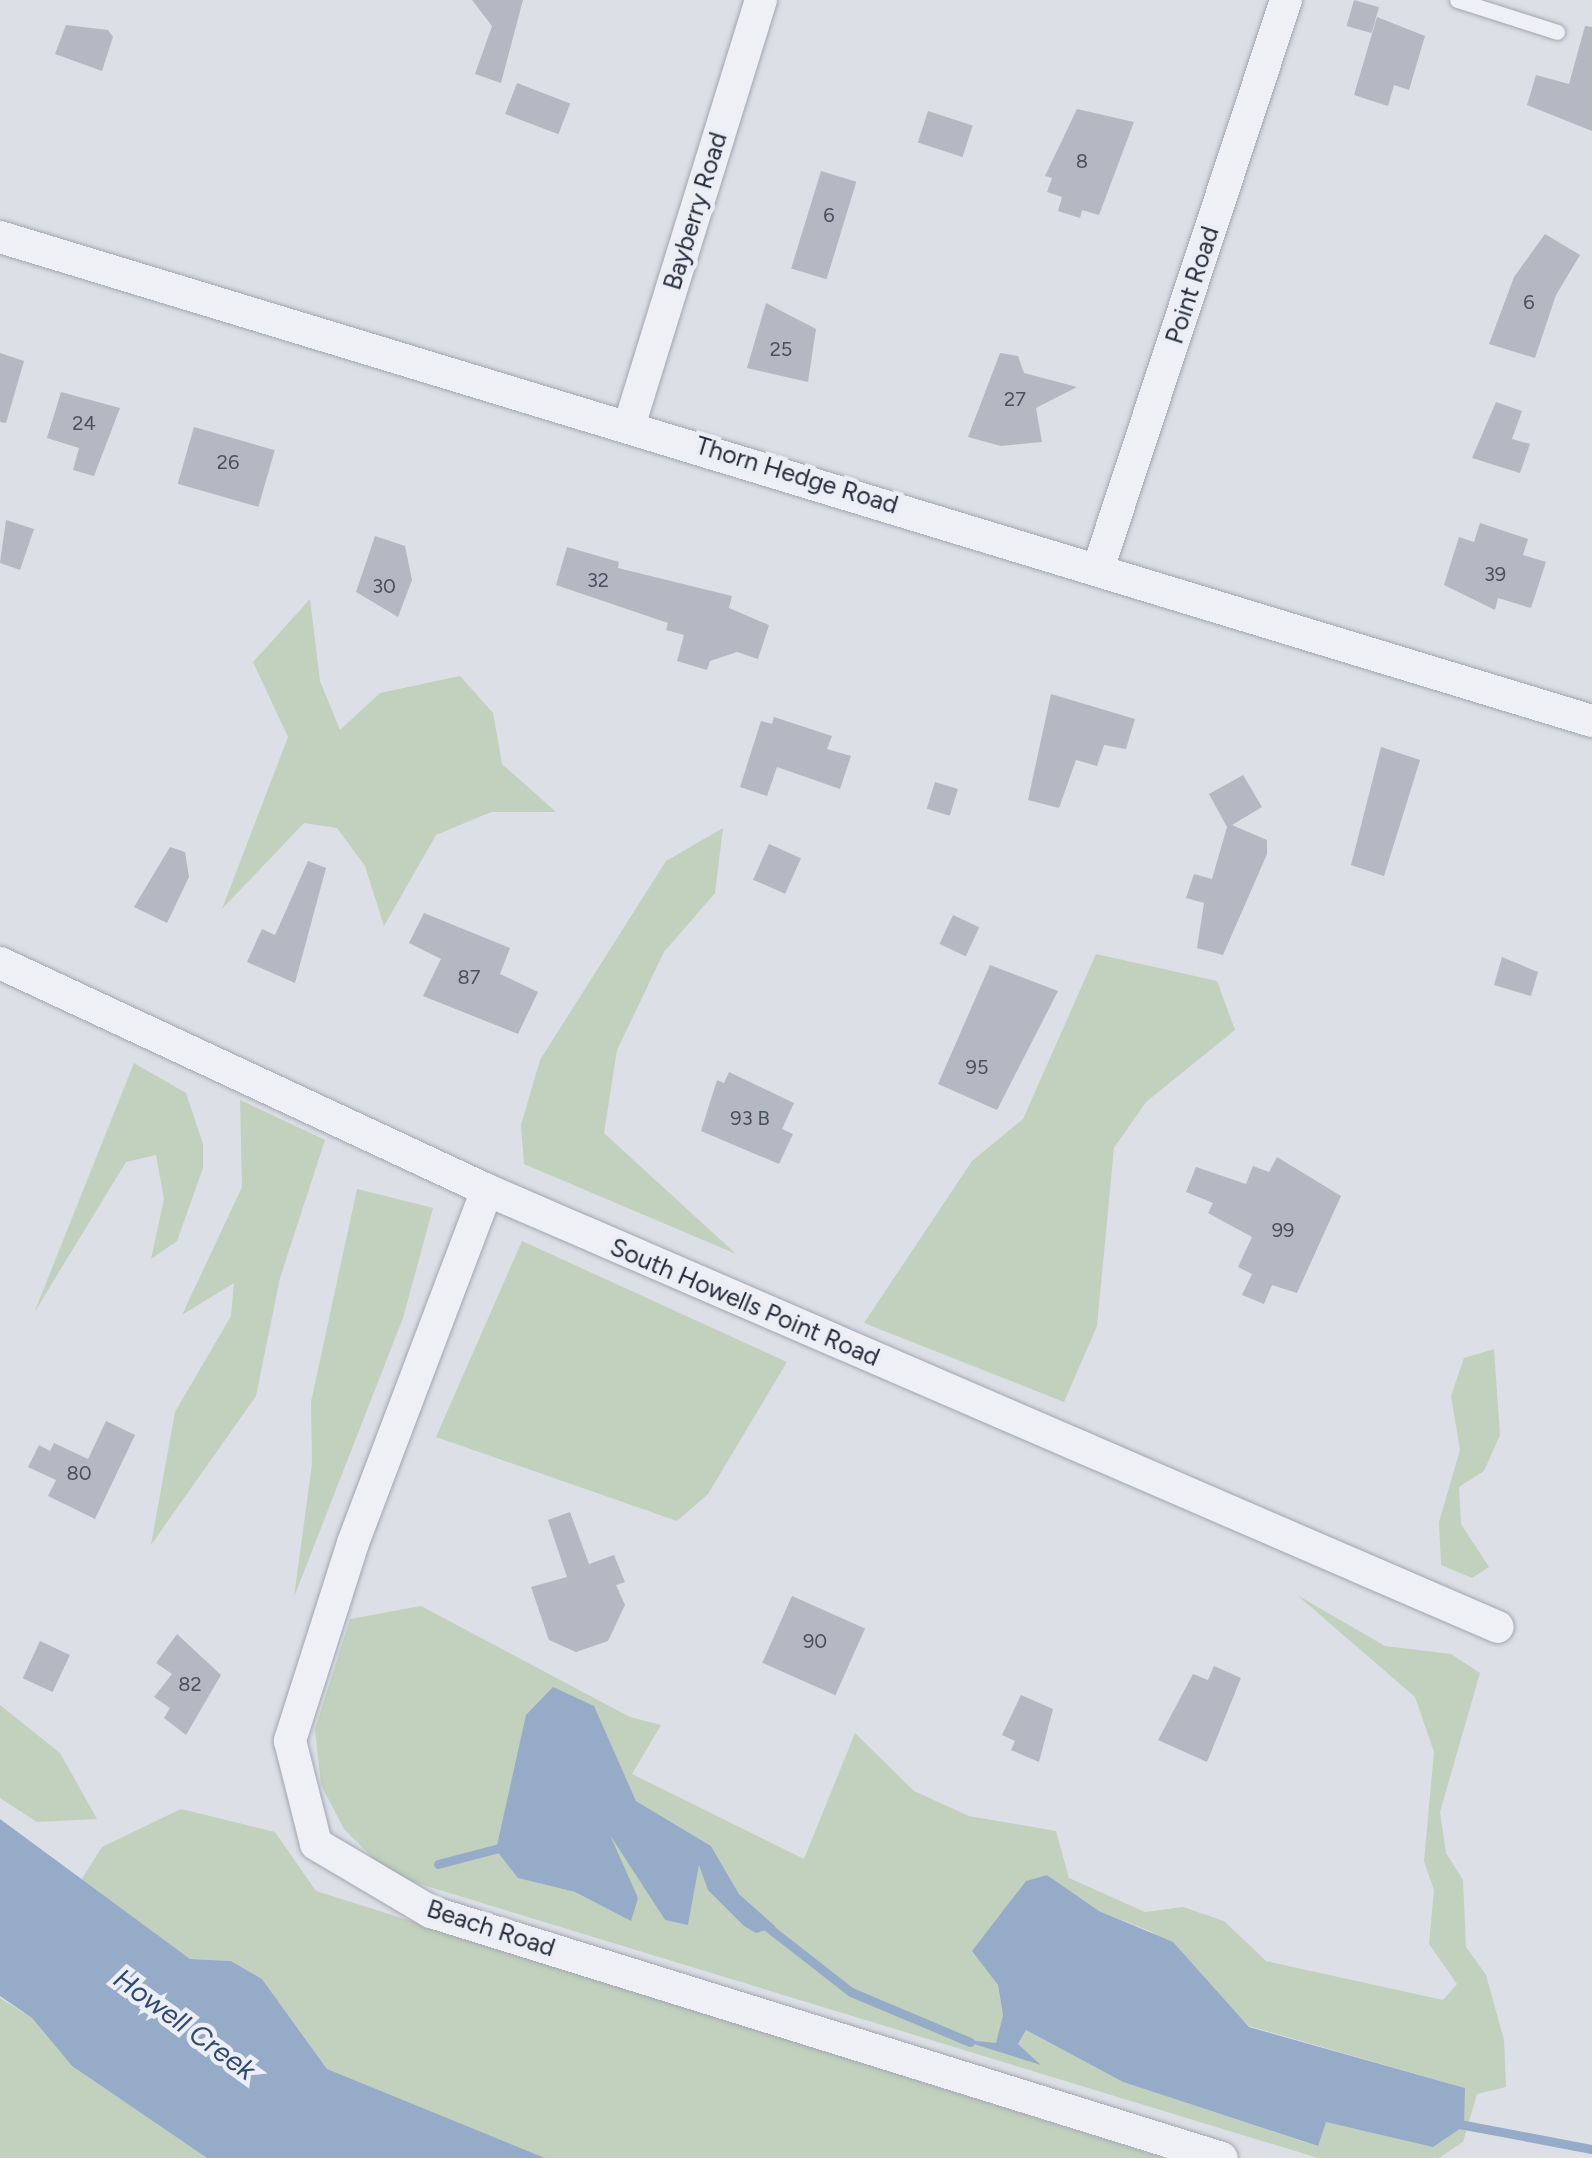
<!DOCTYPE html>
<style>
body{margin:0}
#map{position:relative;width:1592px;height:2158px;overflow:hidden;background:#dcdfe6;font-family:Figtree,sans-serif}
div>[style]{position:absolute}
.green>*{inset:0;background:#c1d1bd}
.water>*{inset:0;background:#96abc8}
.stream>*{height:9px;margin:-4.5px;padding:0 4.5px;transform-origin:4.5px;border-radius:4.5px;background:#96abc8}
.building>*{inset:0;background:#b3b8c3;transform-origin:0 0}
.roads{filter:drop-shadow(0 0 2px #a2a6b0) drop-shadow(0 0 2px #a2a6b0)}
.lane>*{height:15px;margin:-7.5px;padding:0 7.5px;transform-origin:7.5px;border-radius:7.5px;background:#eff0f5}
.street>*{height:32px;margin:-16px;padding:0 16px;transform-origin:16px;border-radius:16px;background:#eff0f5}
span{translate:-50% -50%;white-space:nowrap;text-align:center;line-height:1.15;-webkit-text-stroke:9px #ebeef4;paint-order:stroke}
.number-label{font-size:20px;color:#49505e}
.number-label span{-webkit-text-stroke-width:0}
.street-label{font-size:25px;color:#262d3d}
.water-label{font-size:28px;color:#2f4971;font-style:italic}
</style>
<div id="map">
<div class="green">
<i style="clip-path:polygon(310px 599px,320px 681px,340px 730px,380px 693px,460px 676px,493px 713px,502px 764px,556px 812px,491px 812px,436px 835px,384px 926px,365px 866px,337px 828px,304px 823px,222px 909px,288px 737px,253px 662px)"></i>
<i style="clip-path:polygon(723px 828px,715px 893px,664px 952px,617px 1050px,604px 1133px,736px 1254px,524px 1164px,521px 1125px,540px 1060px,666px 861px)"></i>
<i style="clip-path:polygon(1096px 954px,1217px 981px,1235px 1030px,1146px 1102px,1114px 1148px,1097px 1326px,1064px 1402px,864px 1323px,972px 1161px,1023px 1119px)"></i>
<i style="clip-path:polygon(134px 1063px,186px 1093px,203px 1144px,203px 1168px,177px 1241px,151px 1259px,164px 1199px,156px 1155px,126px 1162px,34px 1313px)"></i>
<i style="clip-path:polygon(240px 1100px,325px 1140px,280px 1278px,256px 1396px,151px 1545px,175px 1412px,231px 1316px,234px 1283px,182px 1315px,242px 1187px)"></i>
<i style="clip-path:polygon(357px 1189px,433px 1208px,403px 1318px,294px 1597px,312px 1464px,311px 1402px)"></i>
<i style="clip-path:polygon(522px 1241px,787px 1362px,708px 1494px,677px 1521px,436px 1437px)"></i>
<i style="clip-path:polygon(1494px 1349px,1500px 1435px,1484px 1471px,1459px 1487px,1461px 1524px,1489px 1567px,1472px 1578px,1441px 1565px,1439px 1522px,1460px 1450px,1451px 1396px,1464px 1358px)"></i>
<i style="clip-path:polygon(evenodd,1297px 1595px,1385px 1646px,1451px 1654px,1480px 1673px,1440px 1812px,1446px 1853px,1463px 1880px,1466px 1947px,1486px 1975px,1504px 2040px,1506px 2087px,1477px 2094px,1463px 2142px,1439px 2158px,1318px 2158px,390px 1875px,344px 1829px,321px 1785px,315px 1729px,350px 1619px,421px 1606px,630px 1717px,661px 1725px,632px 1774px,804px 1859px,855px 1733px,914px 1791px,969px 1816px,1056px 1831px,1069px 1878px,1145px 1912px,1183px 1907px,1224px 1921px,1266px 1961px,1443px 2000px,1457px 1984px,1429px 1944px,1434px 1890px,1424px 1861px,1434px 1752px,1415px 1697px,1297px 1595px,610px 1744px,636px 1801px,711px 1846px,739px 1894px,775px 1926px,699px 1864px,688px 1924px,665px 1920px,606px 1828px,631px 1921px,575px 1892px,519px 1878px,496px 1850px,511px 1800px,610px 1744px,1297px 1595px,1047px 1875px,1099px 1911px,1152px 1932px,1249px 2026px,1465px 2088px,1345px 2125px,1325px 2122px,1317px 2146px,1123px 2082px,1026px 2030px,1018px 2044px,1039px 2063px,966px 2040px,996px 2044px,1003px 2015px,998px 1985px,973px 1951px,1026px 1881px,1047px 1875px)"></i>
<i style="clip-path:polygon(0 1705px,60px 1753px,97px 1819px,37px 1822px,0 1798px)"></i>
<i style="clip-path:polygon(181px 1809px,275px 1832px,316px 1891px,1163px 2158px,521px 2158px,327px 2069px,262px 1979px,231px 1961px,190px 1959px,81px 1880px,102px 1847px)"></i>
<i style="clip-path:polygon(0 1998px,32px 2018px,72px 2066px,207px 2158px,0 2158px)"></i>
</div>
<div class="water">
<i style="clip-path:polygon(553px 1687px,594px 1706px,636px 1801px,711px 1846px,739px 1894px,776px 1927px,756px 1933px,744px 1926px,708px 1890px,699px 1865px,688px 1925px,665px 1920px,610px 1835px,638px 1898px,631px 1921px,575px 1892px,518px 1878px,496px 1850px,526px 1715px)"></i>
<i style="clip-path:polygon(0 1819px,190px 1959px,231px 1961px,262px 1979px,327px 2069px,545px 2158px,207px 2158px,72px 2066px,32px 2018px,0 1996px)"></i>
<i style="clip-path:polygon(1047px 1875px,1099px 1911px,1173px 1942px,1249px 2027px,1465px 2088px,1464px 2126px,1433px 2147px,1326px 2122px,1318px 2146px,1123px 2082px,1026px 2030px,1018px 2044px,1041px 2065px,958px 2039px,996px 2043px,1003px 2015px,998px 1985px,972px 1951px,1026px 1881px)"></i>
</div>
<div class="stream">
<i style="left:438px;top:1864px;width:67px;rotate:-14.7deg"></i>
<i style="left:760px;top:1921px;width:115px;rotate:38deg"></i>
<i style="left:851px;top:1992px;width:129px;rotate:22.8deg"></i>
<i style="left:1454px;top:2123px;width:140px;rotate:10.7deg"></i>
</div>
<div class="building">
<i style="clip-path:polygon(472px 0,523px 0,501px 83px,475px 74px,492px 26px)"></i>
<i style="left:1354px;top:0;width:26px;height:27px;rotate:16deg"></i>
<i style="clip-path:polygon(1377px 17px,1425px 36px,1409px 90px,1394px 85px,1388px 106px,1354px 95px)"></i>
<i style="clip-path:polygon(66px 25px,108px 30px,113px 37px,102px 71px,55px 54px)"></i>
<i style="clip-path:polygon(1585px 26px,1592px 27px,1592px 131px,1527px 105px,1536px 75px,1569px 84px)"></i>
<i style="left:517px;top:83px;width:57px;height:33px;rotate:21deg"></i>
<i style="clip-path:polygon(1077px 109px,1134px 122px,1099px 215px,1082px 210px,1080px 218px,1058px 211px,1062px 197px,1047px 192px,1052px 178px,1045px 176px)"></i>
<i style="left:928px;top:111px;width:47px;height:33px;rotate:18deg"></i>
<i style="left:821px;top:171px;width:37px;height:102px;rotate:17deg"></i>
<i style="clip-path:polygon(1545px 234px,1580px 255px,1556px 295px,1535px 358px,1489px 344px,1514px 277px)"></i>
<i style="clip-path:polygon(766px 303px,816px 329px,808px 382px,747px 368px)"></i>
<i style="clip-path:polygon(0 353px,24px 361px,6px 423px,0 422px)"></i>
<i style="clip-path:polygon(1000px 353px,1018px 356px,1024px 373px,1077px 387px,1036px 408px,1042px 442px,1001px 446px,968px 437px)"></i>
<i style="clip-path:polygon(61px 392px,120px 408px,94px 476px,73px 470px,79px 448px,47px 438px)"></i>
<i style="clip-path:polygon(1496px 402px,1522px 411px,1512px 439px,1530px 444px,1520px 473px,1472px 458px)"></i>
<i style="left:194px;top:427px;width:84px;height:59px;rotate:16deg"></i>
<i style="clip-path:polygon(6px 520px,34px 529px,20px 570px,0 563px)"></i>
<i style="clip-path:polygon(1480px 523px,1528px 539px,1523px 555px,1546px 562px,1531px 608px,1498px 598px,1495px 610px,1444px 585px,1459px 537px,1474px 542px)"></i>
<i style="clip-path:polygon(375px 536px,405px 546px,412px 580px,398px 617px,356px 592px)"></i>
<i style="clip-path:polygon(567px 547px,619px 562px,618px 568px,732px 596px,729px 608px,769px 625px,758px 659px,737px 652px,710px 661px,707px 670px,677px 661px,684px 635px,666px 630px,668px 623px,556px 585px)"></i>
<i style="clip-path:polygon(1051px 694px,1135px 719px,1126px 749px,1104px 745px,1097px 766px,1076px 760px,1059px 808px,1028px 800px)"></i>
<i style="clip-path:polygon(774px 717px,832px 736px,827px 749px,851px 756px,840px 789px,777px 767px,767px 796px,740px 787px,761px 721px,772px 724px)"></i>
<i style="clip-path:polygon(1381px 747px,1420px 760px,1384px 876px,1351px 865px)"></i>
<i style="clip-path:polygon(1243px 775px,1262px 807px,1232px 825px,1267px 840px,1267px 854px,1223px 955px,1197px 948px,1204px 903px,1186px 898px,1194px 874px,1212px 879px,1227px 827px,1209px 794px)"></i>
<i style="left:935px;top:782px;width:24px;height:28px;rotate:17deg"></i>
<i style="left:769px;top:844px;width:35px;height:39px;rotate:24deg"></i>
<i style="clip-path:polygon(170px 847px,185px 852px,189px 877px,167px 923px,134px 907px)"></i>
<i style="clip-path:polygon(308px 861px,326px 868px,295px 983px,247px 962px,262px 929px,275px 935px)"></i>
<i style="clip-path:polygon(424px 913px,510px 948px,500px 974px,538px 992px,518px 1034px,423px 996px,441px 959px,409px 943px)"></i>
<i style="left:953px;top:915px;width:29px;height:32px;rotate:25deg"></i>
<i style="clip-path:polygon(1502px 957px,1538px 972px,1531px 996px,1494px 985px)"></i>
<i style="clip-path:polygon(990px 965px,1058px 991px,997px 1110px,938px 1084px)"></i>
<i style="clip-path:polygon(729px 1072px,794px 1103px,782px 1129px,793px 1134px,779px 1164px,701px 1131px,717px 1080px,724px 1083px)"></i>
<i style="clip-path:polygon(1277px 1157px,1341px 1196px,1297px 1293px,1272px 1285px,1264px 1304px,1242px 1295px,1252px 1274px,1238px 1267px,1252px 1237px,1208px 1213px,1213px 1203px,1186px 1192px,1196px 1167px,1246px 1184px,1253px 1166px,1269px 1172px)"></i>
<i style="clip-path:polygon(106px 1421px,135px 1435px,95px 1519px,48px 1496px,56px 1480px,28px 1467px,39px 1445px,50px 1451px,54px 1443px,88px 1459px)"></i>
<i style="clip-path:polygon(570px 1512px,589px 1564px,614px 1555px,625px 1582px,616px 1585px,625px 1605px,608px 1641px,576px 1652px,549px 1640px,531px 1587px,567px 1577px,548px 1520px)"></i>
<i style="left:792px;top:1596px;width:80px;height:73px;rotate:24deg"></i>
<i style="clip-path:polygon(177px 1634px,221px 1675px,186px 1735px,164px 1718px,170px 1708px,154px 1697px,172px 1674px,156px 1663px)"></i>
<i style="left:40px;top:1641px;width:33px;height:41px;rotate:25deg"></i>
<i style="clip-path:polygon(1214px 1666px,1241px 1678px,1207px 1762px,1158px 1740px,1193px 1674px,1208px 1680px)"></i>
<i style="clip-path:polygon(1021px 1695px,1053px 1709px,1039px 1762px,1011px 1750px,1015px 1741px,1002px 1735px)"></i>
</div>
<div class="roads">
<div class="lane">
<i style="left:1457px;top:0;width:105px;rotate:17.7deg"></i>
</div>
<div class="street">
<i style="left:0;top:237px;width:1664px;rotate:16.91deg"></i>
<i style="left:630px;top:423px;width:443px;rotate:-72.8deg"></i>
<i style="left:1098px;top:569px;width:599px;rotate:-71.72deg"></i>
<i style="left:0;top:963px;width:537px;rotate:24.99deg"></i>
<i style="left:487px;top:1190px;width:1101px;rotate:23.38deg"></i>
<i style="left:487px;top:1190px;width:378px;rotate:110.8deg"></i>
<i style="left:353px;top:1543px;width:208px;rotate:107.7deg"></i>
<i style="left:290px;top:1741px;width:106px;rotate:75.8deg"></i>
<i style="left:316px;top:1844px;width:134px;rotate:30.6deg"></i>
<i style="left:431px;top:1912px;width:828px;rotate:17.28deg"></i>
</div>
</div>
<div class="number-label">
<span style="left:1082px;top:161px">8</span>
<span style="left:829px;top:215px">6</span>
<span style="left:1529px;top:302px">6</span>
<span style="left:781px;top:349px">25</span>
<span style="left:1015px;top:399px">27</span>
<span style="left:84px;top:423px">24</span>
<span style="left:228px;top:462px">26</span>
<span style="left:1495px;top:574px">39</span>
<span style="left:598px;top:580px">32</span>
<span style="left:384px;top:586px">30</span>
<span style="left:469px;top:977px">87</span>
<span style="left:977px;top:1067px">95</span>
<span style="left:750px;top:1118px">93 B</span>
<span style="left:1283px;top:1230px">99</span>
<span style="left:79px;top:1473px">80</span>
<span style="left:815px;top:1641px">90</span>
<span style="left:190px;top:1684px">82</span>
</div>
<div class="street-label">
<span style="left:695px;top:211px;rotate:-73deg">Bayberry Road</span>
<span style="left:1192px;top:285px;rotate:-72deg">Point Road</span>
<span style="left:797px;top:475px;rotate:17deg">Thorn Hedge Road</span>
<span style="left:745px;top:1302px;rotate:23deg">South Howells Point Road</span>
<span style="left:491px;top:1928px;rotate:18deg">Beach Road</span>
</div>
<div class="water-label">
<span style="left:185px;top:2024px;rotate:36deg">Howell Creek</span>
</div>
</div>
